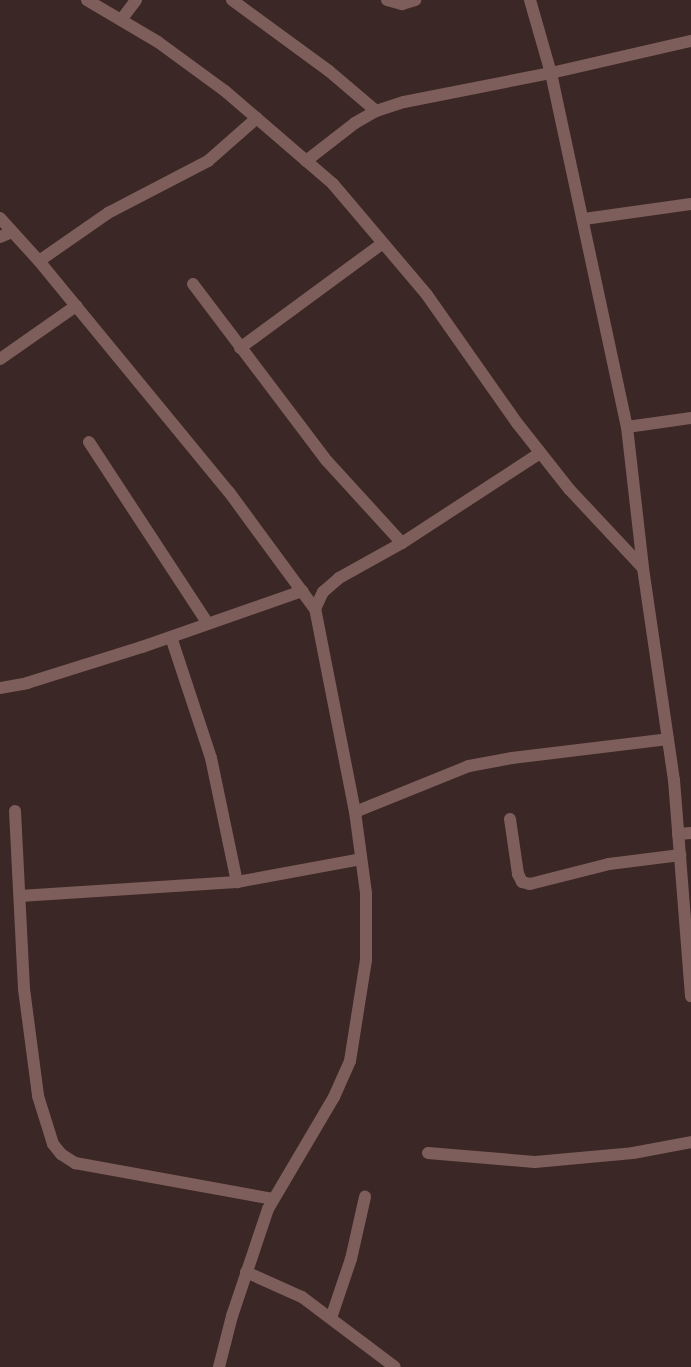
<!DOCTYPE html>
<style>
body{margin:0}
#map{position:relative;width:691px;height:1367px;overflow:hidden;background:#3b2725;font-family:"DM Sans",sans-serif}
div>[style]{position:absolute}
.minor>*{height:12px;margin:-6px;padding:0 6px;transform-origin:6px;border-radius:6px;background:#7e5e5a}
span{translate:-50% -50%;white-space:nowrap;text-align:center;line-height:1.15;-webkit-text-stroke:4.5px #3b2725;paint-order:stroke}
</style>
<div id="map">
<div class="minor">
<i style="left:87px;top:0;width:82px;rotate:30.6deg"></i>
<i style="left:158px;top:42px;width:83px;rotate:36.2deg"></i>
<i style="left:225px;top:91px;width:143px;rotate:40.7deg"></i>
<i style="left:333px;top:184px;width:145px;rotate:49.7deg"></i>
<i style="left:427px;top:295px;width:156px;rotate:54.9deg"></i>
<i style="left:517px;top:423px;width:85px;rotate:51.7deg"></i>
<i style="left:570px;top:490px;width:107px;rotate:46.9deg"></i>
<i style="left:232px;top:0;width:120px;rotate:36.2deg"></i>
<i style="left:329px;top:71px;width:62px;rotate:40.4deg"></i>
<i style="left:387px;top:0;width:16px;rotate:15deg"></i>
<i style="left:402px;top:4px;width:14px;rotate:-17deg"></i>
<i style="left:530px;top:0;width:76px;rotate:74deg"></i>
<i style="left:551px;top:73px;width:362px;rotate:77.9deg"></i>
<i style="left:627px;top:427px;width:142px;rotate:83.5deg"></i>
<i style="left:643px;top:568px;width:214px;rotate:81.7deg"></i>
<i style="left:674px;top:780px;width:217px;rotate:85.5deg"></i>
<i style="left:121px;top:20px;width:25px;rotate:-53deg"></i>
<i style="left:306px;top:161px;width:62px;rotate:-37.8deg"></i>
<i style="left:355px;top:123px;width:24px;rotate:-30deg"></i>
<i style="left:376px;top:111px;width:29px;rotate:-18deg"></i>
<i style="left:404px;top:102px;width:150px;rotate:-11.2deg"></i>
<i style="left:551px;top:73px;width:144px;rotate:-12.9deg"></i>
<i style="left:0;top:218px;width:58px;rotate:47.8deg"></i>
<i style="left:39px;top:261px;width:299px;rotate:50.6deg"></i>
<i style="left:229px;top:492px;width:145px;rotate:53.7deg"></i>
<i style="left:584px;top:219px;width:108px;rotate:-8deg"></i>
<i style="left:0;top:237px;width:13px;rotate:-23deg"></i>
<i style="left:39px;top:261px;width:84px;rotate:-34.8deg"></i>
<i style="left:108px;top:213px;width:113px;rotate:-27.5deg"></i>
<i style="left:208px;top:161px;width:65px;rotate:-41.3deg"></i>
<i style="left:193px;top:284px;width:222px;rotate:52.9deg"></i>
<i style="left:327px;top:461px;width:111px;rotate:47.6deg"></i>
<i style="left:240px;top:348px;width:177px;rotate:-36.3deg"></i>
<i style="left:0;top:359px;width:93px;rotate:-34.9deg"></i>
<i style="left:627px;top:427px;width:65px;rotate:-8deg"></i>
<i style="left:89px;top:442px;width:217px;rotate:56.8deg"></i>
<i style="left:171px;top:637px;width:127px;rotate:71.7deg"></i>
<i style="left:211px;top:758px;width:127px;rotate:78.2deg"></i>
<i style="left:0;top:688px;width:27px;rotate:-10deg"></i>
<i style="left:27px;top:683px;width:121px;rotate:-17.4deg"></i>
<i style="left:142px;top:647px;width:170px;rotate:-19.3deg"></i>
<i style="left:15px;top:811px;width:178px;rotate:87.1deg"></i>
<i style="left:24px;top:989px;width:108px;rotate:82.5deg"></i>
<i style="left:38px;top:1096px;width:50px;rotate:72.6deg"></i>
<i style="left:53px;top:1144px;width:13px;rotate:51deg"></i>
<i style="left:61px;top:1154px;width:17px;rotate:33deg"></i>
<i style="left:75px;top:1163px;width:201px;rotate:10.3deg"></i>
<i style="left:355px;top:812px;width:123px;rotate:-22deg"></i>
<i style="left:469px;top:766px;width:44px;rotate:-10.5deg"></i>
<i style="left:512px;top:758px;width:157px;rotate:-6.9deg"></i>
<i style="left:510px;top:819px;width:56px;rotate:81.7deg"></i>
<i style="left:518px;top:874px;width:9px;rotate:63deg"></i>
<i style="left:522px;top:882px;width:8px;rotate:14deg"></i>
<i style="left:530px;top:884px;width:81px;rotate:-14.2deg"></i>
<i style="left:609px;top:864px;width:72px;rotate:-7.2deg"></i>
<i style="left:678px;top:834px;width:13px;rotate:-4deg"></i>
<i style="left:20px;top:896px;width:217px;rotate:-3.7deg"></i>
<i style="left:237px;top:882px;width:126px;rotate:-10.5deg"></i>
<i style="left:428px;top:1153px;width:107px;rotate:4.8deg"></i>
<i style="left:535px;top:1162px;width:98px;rotate:-5.2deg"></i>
<i style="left:633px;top:1153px;width:59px;rotate:-10.7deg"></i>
<i style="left:246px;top:1272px;width:61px;rotate:24.1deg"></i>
<i style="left:302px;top:1297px;width:116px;rotate:37deg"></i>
<i style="left:331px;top:1318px;width:62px;rotate:-71.3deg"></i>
<i style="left:351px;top:1259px;width:64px;rotate:-77.3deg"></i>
<i style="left:219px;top:1367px;width:53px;rotate:-75.7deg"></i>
<i style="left:232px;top:1316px;width:113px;rotate:-71.4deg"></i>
<i style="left:268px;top:1209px;width:130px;rotate:-59.5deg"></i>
<i style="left:334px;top:1097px;width:39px;rotate:-66deg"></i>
<i style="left:350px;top:1061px;width:102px;rotate:-81deg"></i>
<i style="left:366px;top:960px;width:67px;rotate:-90deg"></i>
<i style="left:366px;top:893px;width:82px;rotate:-97.7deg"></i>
<i style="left:355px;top:812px;width:207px;rotate:-101.1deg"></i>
<i style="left:315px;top:609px;width:19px;rotate:-65deg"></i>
<i style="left:323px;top:592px;width:21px;rotate:-41deg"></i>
<i style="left:339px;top:578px;width:72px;rotate:-29.1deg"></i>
<i style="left:402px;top:543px;width:165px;rotate:-33.1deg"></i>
</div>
</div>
